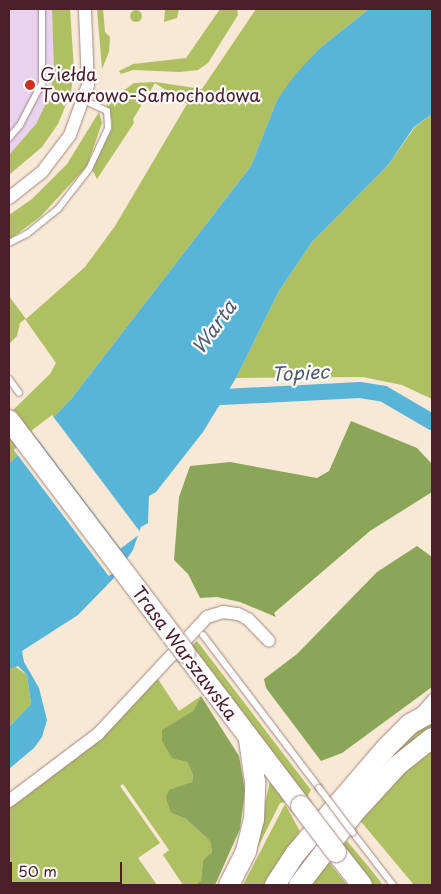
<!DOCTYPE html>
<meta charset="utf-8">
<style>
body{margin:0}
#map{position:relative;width:441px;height:894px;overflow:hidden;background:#f7e9d5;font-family:"Playpen Sans",sans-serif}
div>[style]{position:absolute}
.built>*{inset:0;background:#e8d2ee}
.green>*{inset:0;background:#afc063}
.round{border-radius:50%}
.forest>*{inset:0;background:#8ba659}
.water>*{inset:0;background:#59b5d7}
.pier>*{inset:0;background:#f7e9d5;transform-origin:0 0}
.canal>*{height:16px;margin:-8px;padding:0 8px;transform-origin:8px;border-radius:8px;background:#59b5d7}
.roads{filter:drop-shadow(0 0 1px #a08480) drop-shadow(0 0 1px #a08480)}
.lane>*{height:6px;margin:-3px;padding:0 3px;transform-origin:3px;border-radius:3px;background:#fff}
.street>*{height:12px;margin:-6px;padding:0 6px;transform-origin:6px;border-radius:6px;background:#fff}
.primary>*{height:20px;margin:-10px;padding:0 10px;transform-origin:10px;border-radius:10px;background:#fff}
.bridges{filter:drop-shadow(0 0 1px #a08480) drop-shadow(0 0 1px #a08480)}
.lane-bridge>*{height:6px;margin:-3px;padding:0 3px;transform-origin:3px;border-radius:3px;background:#fff}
.primary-bridge>*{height:20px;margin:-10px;padding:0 10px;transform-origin:10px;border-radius:10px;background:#fff}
.dots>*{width:14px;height:14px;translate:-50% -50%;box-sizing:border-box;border:2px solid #fff;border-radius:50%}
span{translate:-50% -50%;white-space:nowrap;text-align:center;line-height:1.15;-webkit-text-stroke:4.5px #fff;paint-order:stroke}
.poi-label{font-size:18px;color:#4a1f2b}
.left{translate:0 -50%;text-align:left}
.street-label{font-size:18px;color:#4a1f2b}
.water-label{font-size:19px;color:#505b70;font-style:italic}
.frame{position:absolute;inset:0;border:10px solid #4a1f2b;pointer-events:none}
.scale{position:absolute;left:10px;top:862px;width:112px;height:22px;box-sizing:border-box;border:2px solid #4a1f2b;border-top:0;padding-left:6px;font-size:15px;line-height:18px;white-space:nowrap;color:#4a1f2b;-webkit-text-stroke:4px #fff;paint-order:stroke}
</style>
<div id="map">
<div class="built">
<i style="clip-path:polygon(9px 9px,52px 9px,54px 72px,49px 97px,36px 124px,9px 155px)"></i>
</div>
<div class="green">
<i style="clip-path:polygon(52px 9px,70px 9px,74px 70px,71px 92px,58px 124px,42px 147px,9px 175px,9px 155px,36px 124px,49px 97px,54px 72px)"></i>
<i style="clip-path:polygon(97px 9px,103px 9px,105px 32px,110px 37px,109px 52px,102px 69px)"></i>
<i style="clip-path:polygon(165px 9px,179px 9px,177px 18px,164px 22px)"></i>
<i style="clip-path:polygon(220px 9px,237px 9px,238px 15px,208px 63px,198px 70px,180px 72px,133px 70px,121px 74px,119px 71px,133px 64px,186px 58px)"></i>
<i style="clip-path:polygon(256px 9px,369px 9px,320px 48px,277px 100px,251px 166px,71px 399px,9px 464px,9px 414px,50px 374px,56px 363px,25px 319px,20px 323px,17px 336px,9px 344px,9px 296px,26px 319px,85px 267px,115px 226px,187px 104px,155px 83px,133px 119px,134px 123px,97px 179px,92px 169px,112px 129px,112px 120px,106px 103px,134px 83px,155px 82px,202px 89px)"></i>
<i class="round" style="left:130px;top:10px;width:12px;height:12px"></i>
<i style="clip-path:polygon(99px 112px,102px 123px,87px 166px,40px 217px,9px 240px,9px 215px,32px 199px,67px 164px)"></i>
<i style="clip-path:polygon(432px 114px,432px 399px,402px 385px,363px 377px,236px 378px,279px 291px,312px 242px,388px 165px,415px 127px)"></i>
<i style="clip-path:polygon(197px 641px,311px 790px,307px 797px,189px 647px)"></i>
<i style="clip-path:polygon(13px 665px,27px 675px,31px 704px,9px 727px,9px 670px)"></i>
<i style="clip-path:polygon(152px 670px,179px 711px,201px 696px,193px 711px,162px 731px,162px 741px,187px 762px,193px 775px,192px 782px,182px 787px,171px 813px,186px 819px,210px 841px,212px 852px,203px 860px,201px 880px,196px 885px,183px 885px,163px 855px,169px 850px,123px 784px,120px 786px,160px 843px,138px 858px,157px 885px,9px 885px,9px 794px,98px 727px)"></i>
<i style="clip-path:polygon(432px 719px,432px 730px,350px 808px,395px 748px)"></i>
<i style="clip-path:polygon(432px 750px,432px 885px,414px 885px,358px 818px,398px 776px)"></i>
<i style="clip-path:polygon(270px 781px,287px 802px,280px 803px,253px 857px)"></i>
<i style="clip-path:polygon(285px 804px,300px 831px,264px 885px,243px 885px)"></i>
<i style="clip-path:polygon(347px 841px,368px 866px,383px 885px,372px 885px,343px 845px)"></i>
<i style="clip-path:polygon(324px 856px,347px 885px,303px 885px)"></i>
</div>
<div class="forest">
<i style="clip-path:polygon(351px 421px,417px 448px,432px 464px,432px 492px,370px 531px,274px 613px,276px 617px,240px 602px,217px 597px,200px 598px,188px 574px,174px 560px,179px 497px,190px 466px,230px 462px,317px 478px,329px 471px)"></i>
<i style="clip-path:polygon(417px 546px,432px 557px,432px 687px,342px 753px,321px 761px,266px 688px,264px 679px,297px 654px,377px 572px)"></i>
<i style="clip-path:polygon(201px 696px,239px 756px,245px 790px,240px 829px,215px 885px,196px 885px,201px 880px,203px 860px,212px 852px,210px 841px,186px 819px,171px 813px,166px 798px,169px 790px,192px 782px,193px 775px,187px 762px,172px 758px,162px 741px,162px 730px,193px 711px)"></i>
</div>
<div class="water">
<i style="clip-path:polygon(369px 9px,432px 9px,432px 114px,414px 127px,388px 165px,312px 242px,279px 291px,236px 378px,203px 432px,156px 492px,149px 496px,148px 523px,141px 527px,133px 550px,113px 579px,78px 615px,22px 651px,24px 662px,39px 688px,47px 720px,42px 737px,34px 748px,9px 769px,9px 727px,31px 704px,27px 675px,18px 666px,9px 669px,9px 464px,71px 399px,251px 166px,277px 100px,295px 75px,320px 48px)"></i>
</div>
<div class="pier">
<i style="left:52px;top:415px;width:148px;height:26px;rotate:53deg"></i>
<i style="left:32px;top:436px;width:158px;height:23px;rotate:53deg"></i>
</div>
<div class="canal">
<i style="left:203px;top:398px;width:157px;rotate:-2.9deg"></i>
<i style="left:360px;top:390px;width:24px;rotate:9deg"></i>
<i style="left:384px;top:394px;width:56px;rotate:30.3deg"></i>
</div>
<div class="roads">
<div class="lane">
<i style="left:9px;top:138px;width:17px;rotate:-50deg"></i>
<i style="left:20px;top:125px;width:47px;rotate:-62.4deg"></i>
<i style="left:42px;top:83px;width:74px;rotate:-90deg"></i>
<i style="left:9px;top:243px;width:20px;rotate:-27deg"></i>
<i style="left:27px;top:234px;width:40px;rotate:-39deg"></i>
<i style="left:58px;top:209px;width:51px;rotate:-52.2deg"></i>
<i style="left:89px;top:169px;width:45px;rotate:-65.1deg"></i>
<i style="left:108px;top:128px;width:17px;rotate:-93deg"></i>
<i style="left:107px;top:111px;width:26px;rotate:-155deg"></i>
<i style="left:9px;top:379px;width:17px;rotate:54deg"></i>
<i style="left:203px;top:635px;width:192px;rotate:52.8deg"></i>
<i style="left:418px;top:713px;width:21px;rotate:-49deg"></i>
<i style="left:353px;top:833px;width:66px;rotate:52.4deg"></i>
</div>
<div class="street">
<i style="left:9px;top:198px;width:42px;rotate:-38.2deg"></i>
<i style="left:42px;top:172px;width:46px;rotate:-52.9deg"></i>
<i style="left:70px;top:135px;width:53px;rotate:-70.2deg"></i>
<i style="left:88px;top:85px;width:76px;rotate:-92.3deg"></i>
<i style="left:9px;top:801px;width:111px;rotate:-37deg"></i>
<i style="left:98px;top:734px;width:160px;rotate:-47deg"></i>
<i style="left:207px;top:617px;width:17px;rotate:-17deg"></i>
<i style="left:223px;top:612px;width:15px;rotate:8deg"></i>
<i style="left:238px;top:614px;width:11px;rotate:27deg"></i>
<i style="left:248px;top:619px;width:30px;rotate:46deg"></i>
</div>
<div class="primary">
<i style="left:185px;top:653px;width:192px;rotate:52.8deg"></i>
<i style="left:336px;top:852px;width:42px;rotate:51.8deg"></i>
<i style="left:229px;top:885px;width:38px;rotate:-63deg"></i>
<i style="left:246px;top:851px;width:32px;rotate:-76deg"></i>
<i style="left:254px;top:820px;width:38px;rotate:-88deg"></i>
<i style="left:255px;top:782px;width:42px;rotate:-98.1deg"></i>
<i style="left:275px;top:885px;width:38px;rotate:-57deg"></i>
<i style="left:296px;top:853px;width:140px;rotate:-49.4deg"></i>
<i style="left:387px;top:747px;width:33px;rotate:-45deg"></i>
<i style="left:410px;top:724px;width:25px;rotate:-29deg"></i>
<i style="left:299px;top:885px;width:91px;rotate:-52.6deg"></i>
<i style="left:354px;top:813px;width:65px;rotate:-47.5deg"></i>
<i style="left:398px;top:765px;width:43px;rotate:-38.5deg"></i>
</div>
</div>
<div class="bridges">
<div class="lane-bridge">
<i style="left:319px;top:788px;width:56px;rotate:52.9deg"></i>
</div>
<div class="primary-bridge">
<i style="left:9px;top:420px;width:292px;rotate:52.9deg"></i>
<i style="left:301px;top:806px;width:58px;rotate:52.7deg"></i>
</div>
</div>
<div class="dots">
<i style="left:30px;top:85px;background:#c8321e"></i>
</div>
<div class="poi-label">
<span class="left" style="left:40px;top:85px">Giełda<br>Towarowo-Samochodowa</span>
</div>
<div class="street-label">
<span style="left:185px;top:653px;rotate:53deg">Trasa Warszawska</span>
</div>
<div class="water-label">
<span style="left:214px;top:327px;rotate:-54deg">Warta</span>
<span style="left:300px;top:373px;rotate:-3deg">Topiec</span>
</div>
<div class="frame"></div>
<div class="scale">50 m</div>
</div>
